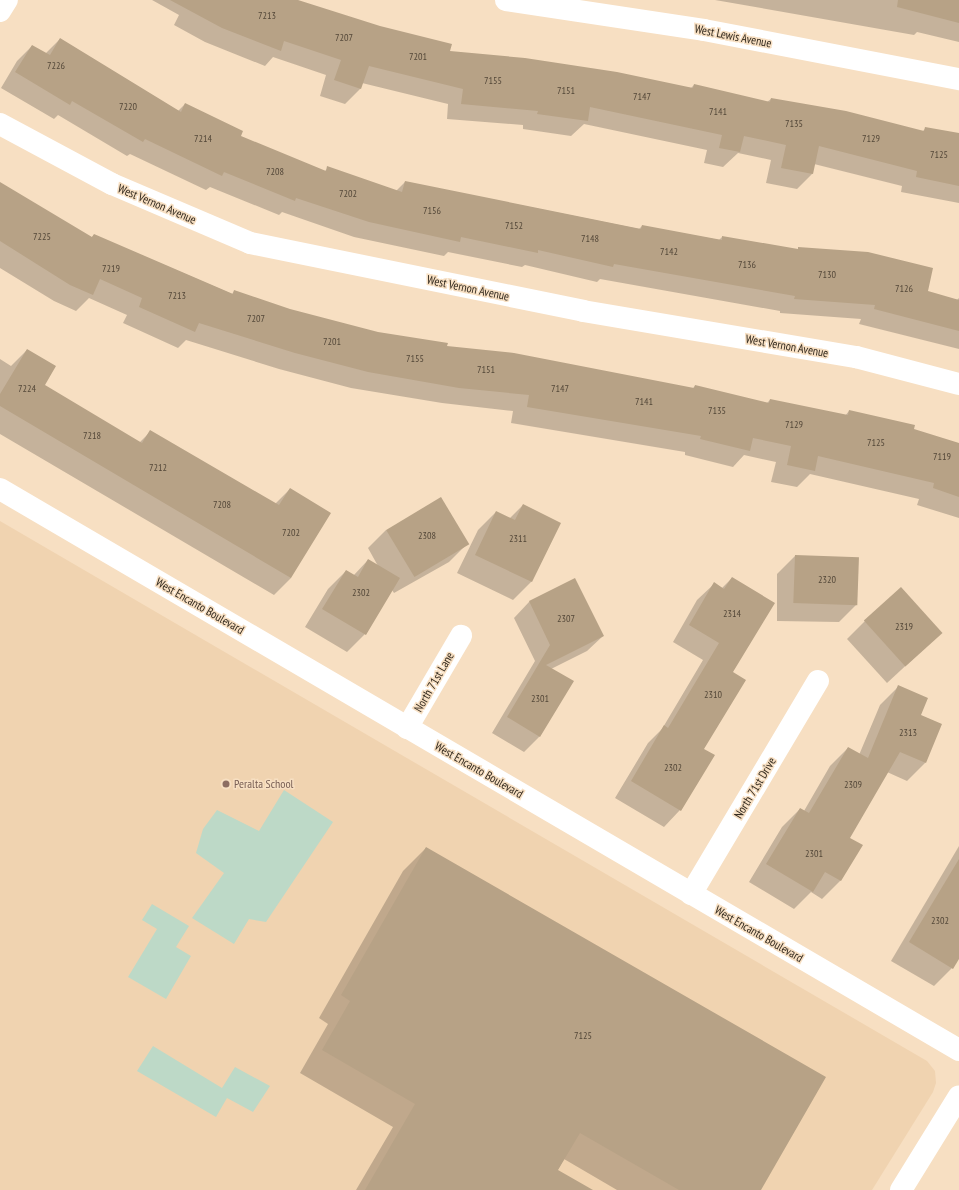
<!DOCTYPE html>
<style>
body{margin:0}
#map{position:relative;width:959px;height:1190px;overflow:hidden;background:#f7dfc2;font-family:"PT Sans Narrow",sans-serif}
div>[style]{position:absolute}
.built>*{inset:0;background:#f0d3b0}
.green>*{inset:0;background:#bdd9c7}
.shadow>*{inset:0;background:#0003}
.building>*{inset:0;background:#b7a286;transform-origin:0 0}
.minor>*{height:22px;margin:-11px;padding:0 11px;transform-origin:11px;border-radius:11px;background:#fff}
.tertiary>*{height:22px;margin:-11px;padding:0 11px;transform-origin:11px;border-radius:11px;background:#fff}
.dots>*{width:11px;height:11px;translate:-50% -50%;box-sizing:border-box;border:2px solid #f7dfc2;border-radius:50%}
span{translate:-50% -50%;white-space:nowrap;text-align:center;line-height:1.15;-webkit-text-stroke:3px #f7dfc2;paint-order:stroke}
.number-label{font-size:10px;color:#534738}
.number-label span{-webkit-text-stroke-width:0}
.street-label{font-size:12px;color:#32291e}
.education-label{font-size:12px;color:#785e54}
.left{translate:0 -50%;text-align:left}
</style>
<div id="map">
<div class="built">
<i style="clip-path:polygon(0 521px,927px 1061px,935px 1071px,936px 1083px,933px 1092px,872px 1190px,0 1190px)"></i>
</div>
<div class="green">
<i style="clip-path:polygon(284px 790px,333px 822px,266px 922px,249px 919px,234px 944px,192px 918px,224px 873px,196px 853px,203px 829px,217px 810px,259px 831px)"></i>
<i style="clip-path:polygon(152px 904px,189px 926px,176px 947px,191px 956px,166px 999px,128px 977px,157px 929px,142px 920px)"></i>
<i style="clip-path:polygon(153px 1046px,222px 1088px,235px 1067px,270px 1086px,253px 1112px,227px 1098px,216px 1117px,137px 1071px)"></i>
</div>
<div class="shadow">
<i style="clip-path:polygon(152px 0,296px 0,449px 52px,691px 88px,694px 85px,767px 102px,771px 99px,922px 132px,926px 128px,959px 134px,959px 203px,901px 192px,902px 186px,814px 164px,812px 174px,797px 189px,766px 183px,771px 160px,738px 153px,723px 167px,704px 163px,707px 150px,584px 124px,571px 136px,523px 129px,523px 125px,447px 119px,448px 104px,362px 83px,360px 89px,345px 104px,320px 96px,326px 75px,273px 57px,265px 66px,205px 42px,174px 25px,179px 15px)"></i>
<i style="clip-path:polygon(715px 0,959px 0,959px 42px,917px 32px,914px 35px)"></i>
<i style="clip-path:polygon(60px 39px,178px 111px,185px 104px,239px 136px,324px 172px,328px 168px,396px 191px,405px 182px,639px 229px,642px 226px,719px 240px,722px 237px,797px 250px,799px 248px,926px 292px,957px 300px,959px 298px,959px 349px,859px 324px,861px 319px,780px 313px,780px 311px,600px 279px,597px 282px,525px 265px,522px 267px,448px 252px,444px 256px,354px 237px,282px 212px,279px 215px,210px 187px,206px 190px,130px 154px,127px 156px,58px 115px,54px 119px,1px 88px,17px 61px,32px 46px,45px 54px)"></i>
<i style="clip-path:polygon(0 183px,91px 238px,94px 235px,232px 294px,234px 291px,289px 310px,378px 333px,446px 347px,692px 389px,695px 386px,766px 404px,770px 400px,845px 416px,849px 411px,959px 444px,959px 518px,917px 505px,919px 499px,810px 474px,797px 487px,771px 482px,776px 462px,744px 455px,733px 467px,685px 455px,685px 452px,511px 423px,513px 411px,442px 403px,351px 388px,279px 369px,186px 340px,178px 348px,123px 323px,127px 315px,89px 298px,76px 311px,54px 301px,0 268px)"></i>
<i style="clip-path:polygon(27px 350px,43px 385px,139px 443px,150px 432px,275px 504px,290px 489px,291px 578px,274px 595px,0 434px,0 359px,11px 366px)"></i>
<i style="clip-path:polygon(523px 505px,559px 523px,531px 582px,513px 600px,457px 573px,478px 530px,496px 512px,509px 519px)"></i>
<i style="clip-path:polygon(386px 530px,467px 544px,449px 562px,394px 593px,392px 590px,365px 634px,347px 652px,305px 627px,328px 589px,346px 571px,353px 576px,368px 560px,378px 566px,368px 548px)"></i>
<i style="clip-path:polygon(795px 556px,857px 604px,839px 622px,777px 621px,777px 574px)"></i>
<i style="clip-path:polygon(732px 578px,732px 673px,680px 810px,664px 827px,615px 798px,648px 743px,662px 729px,703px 660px,673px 642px,697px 600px,714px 584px,722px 588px)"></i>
<i style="clip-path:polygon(575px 580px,603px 636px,587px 651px,551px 669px,572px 682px,539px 737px,524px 752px,492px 733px,535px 661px,514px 618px,529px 602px)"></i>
<i style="clip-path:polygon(865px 621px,941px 633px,887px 683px,847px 639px)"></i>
<i style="clip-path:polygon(898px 687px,920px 716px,925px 763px,907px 781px,887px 772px,849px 838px,861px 846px,840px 881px,822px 899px,811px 892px,794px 909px,749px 882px,782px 827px,800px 809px,804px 811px,830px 766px,848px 748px,859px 755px,880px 705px)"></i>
<i style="clip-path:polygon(959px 846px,959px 957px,952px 968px,934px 986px,891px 961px)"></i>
<i style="clip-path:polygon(426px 848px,759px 1190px,617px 1190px,564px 1159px,557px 1171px,591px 1190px,356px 1190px,393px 1127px,300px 1073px,328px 1024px,319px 1018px,403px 871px)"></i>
</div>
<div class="building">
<i style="clip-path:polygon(170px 0,298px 0,380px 26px,452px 44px,450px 51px,525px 58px,617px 72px,693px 88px,694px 84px,770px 102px,771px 98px,846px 111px,924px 131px,925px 127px,959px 133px,959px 186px,916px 177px,917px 171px,819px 146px,813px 174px,781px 168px,786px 145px,744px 136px,740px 152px,719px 148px,722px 135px,590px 107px,588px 121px,537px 114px,538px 111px,461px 104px,463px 89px,369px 66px,361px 89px,334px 80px,341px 60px,284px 41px,281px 51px,222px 28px)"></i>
<i style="clip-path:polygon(898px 0,959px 0,959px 23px,897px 7px)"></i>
<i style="clip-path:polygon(60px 38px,181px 112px,185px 103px,243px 131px,241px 136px,326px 171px,327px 166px,402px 192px,405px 181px,641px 229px,642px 225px,722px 240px,722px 236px,798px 249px,798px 247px,868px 252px,933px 268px,928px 291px,959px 300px,959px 331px,874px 309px,875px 305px,794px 299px,795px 296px,614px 264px,613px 267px,538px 250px,538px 253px,461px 237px,460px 242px,369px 222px,296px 198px,295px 201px,224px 172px,222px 176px,145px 139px,143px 142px,72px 101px,70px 105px,15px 72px,32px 45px,50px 55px)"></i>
<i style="clip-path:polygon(0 182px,92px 237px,94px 234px,233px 294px,234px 290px,290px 309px,378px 332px,448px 343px,447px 346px,514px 353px,694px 388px,695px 385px,769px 403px,770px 399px,848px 415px,849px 410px,915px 425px,914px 429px,959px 443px,959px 497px,933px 488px,934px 483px,818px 456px,815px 471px,787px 465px,791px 446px,753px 438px,750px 451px,700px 439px,701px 436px,527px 407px,529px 395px,459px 388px,368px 372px,295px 353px,199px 323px,195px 332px,139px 307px,142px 298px,100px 279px,93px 295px,70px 285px,0 241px)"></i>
<i style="clip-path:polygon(27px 349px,56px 366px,45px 385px,142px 443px,150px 430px,279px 505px,290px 488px,331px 513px,291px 578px,0 406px,0 394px)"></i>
<i style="left:441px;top:497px;width:55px;height:64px;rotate:59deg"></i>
<i style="clip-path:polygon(523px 504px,561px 523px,532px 582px,475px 555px,496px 511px,515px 520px)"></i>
<i style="left:795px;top:555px;width:64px;height:48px;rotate:2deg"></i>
<i style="clip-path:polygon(368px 559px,400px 578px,366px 635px,322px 609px,346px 570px,358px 577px)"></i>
<i style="clip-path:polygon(732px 577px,775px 603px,733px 672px,746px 680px,704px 749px,715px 755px,681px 811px,631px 781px,664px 725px,668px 728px,719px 643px,689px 625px,714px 582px,724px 589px)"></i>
<i style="clip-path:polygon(575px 578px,604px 636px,546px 665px,574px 681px,540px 737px,507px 717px,550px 645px,529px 601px)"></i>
<i style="left:901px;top:587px;width:62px;height:50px;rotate:48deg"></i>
<i style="clip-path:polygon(898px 685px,928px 698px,921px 715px,942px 724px,926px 763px,900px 752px,850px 838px,863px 845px,841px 881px,825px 872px,813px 892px,766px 864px,800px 808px,809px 813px,848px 747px,868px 758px)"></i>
<i style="clip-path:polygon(426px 847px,826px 1077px,761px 1190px,679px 1190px,580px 1133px,558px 1170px,593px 1190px,365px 1190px,415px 1104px,322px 1050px,350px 1001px,341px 995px)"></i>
<i style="clip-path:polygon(959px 859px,959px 959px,953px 969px,909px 942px)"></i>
</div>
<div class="minor">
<i style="left:506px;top:0;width:200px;rotate:8.6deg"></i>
<i style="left:704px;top:30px;width:260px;rotate:10.9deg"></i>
<i style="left:0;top:11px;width:13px;rotate:-58deg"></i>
<i style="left:0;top:124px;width:127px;rotate:28.2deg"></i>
<i style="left:112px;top:184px;width:150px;rotate:23.1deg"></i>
<i style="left:250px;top:243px;width:340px;rotate:11.5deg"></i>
<i style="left:583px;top:311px;width:277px;rotate:9.6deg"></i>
<i style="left:856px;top:357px;width:106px;rotate:14.7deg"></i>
<i style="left:407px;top:728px;width:107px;rotate:-59.6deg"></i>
<i style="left:691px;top:894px;width:248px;rotate:-59.2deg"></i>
</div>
<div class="tertiary">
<i style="left:0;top:489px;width:1111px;rotate:30.33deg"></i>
<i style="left:901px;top:1190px;width:110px;rotate:-58.3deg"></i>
</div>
<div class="dots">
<i style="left:226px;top:784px;background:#8d6e63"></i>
</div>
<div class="number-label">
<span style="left:267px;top:16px">7213</span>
<span style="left:344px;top:38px">7207</span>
<span style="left:418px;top:57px">7201</span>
<span style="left:56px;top:66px">7226</span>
<span style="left:493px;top:81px">7155</span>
<span style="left:566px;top:91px">7151</span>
<span style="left:642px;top:97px">7147</span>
<span style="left:128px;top:107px">7220</span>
<span style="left:718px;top:112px">7141</span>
<span style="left:794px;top:124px">7135</span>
<span style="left:203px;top:139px">7214</span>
<span style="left:871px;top:139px">7129</span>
<span style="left:939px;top:155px">7125</span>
<span style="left:275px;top:172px">7208</span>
<span style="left:348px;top:194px">7202</span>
<span style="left:432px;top:211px">7156</span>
<span style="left:514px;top:226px">7152</span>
<span style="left:42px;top:237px">7225</span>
<span style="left:590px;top:239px">7148</span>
<span style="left:669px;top:252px">7142</span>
<span style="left:747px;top:265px">7136</span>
<span style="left:111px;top:269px">7219</span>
<span style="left:827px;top:275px">7130</span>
<span style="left:904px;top:289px">7126</span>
<span style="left:177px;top:296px">7213</span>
<span style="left:256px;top:319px">7207</span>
<span style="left:332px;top:342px">7201</span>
<span style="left:415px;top:359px">7155</span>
<span style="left:486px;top:370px">7151</span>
<span style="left:27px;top:389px">7224</span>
<span style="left:560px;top:389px">7147</span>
<span style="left:644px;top:402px">7141</span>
<span style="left:717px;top:411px">7135</span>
<span style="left:794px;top:425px">7129</span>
<span style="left:92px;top:436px">7218</span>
<span style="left:876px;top:443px">7125</span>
<span style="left:942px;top:457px">7119</span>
<span style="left:158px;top:468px">7212</span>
<span style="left:222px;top:505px">7208</span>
<span style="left:291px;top:533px">7202</span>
<span style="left:427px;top:536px">2308</span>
<span style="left:518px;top:539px">2311</span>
<span style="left:827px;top:580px">2320</span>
<span style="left:361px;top:593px">2302</span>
<span style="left:732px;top:614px">2314</span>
<span style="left:566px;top:619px">2307</span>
<span style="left:904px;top:627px">2319</span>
<span style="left:713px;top:695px">2310</span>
<span style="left:540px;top:699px">2301</span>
<span style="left:908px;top:733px">2313</span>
<span style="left:673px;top:768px">2302</span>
<span style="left:853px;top:785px">2309</span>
<span style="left:814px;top:854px">2301</span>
<span style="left:940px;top:921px">2302</span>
<span style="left:583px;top:1036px">7125</span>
</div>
<div class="street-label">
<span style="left:733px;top:36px;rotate:11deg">West Lewis Avenue</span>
<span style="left:157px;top:204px;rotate:23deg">West Vernon Avenue</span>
<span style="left:468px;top:288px;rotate:12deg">West Vernon Avenue</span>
<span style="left:787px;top:346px;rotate:10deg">West Vernon Avenue</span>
<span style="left:200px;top:606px;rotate:30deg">West Encanto Boulevard</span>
<span style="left:434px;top:682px;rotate:-60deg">North 71st Lane</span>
<span style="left:479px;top:770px;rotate:30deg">West Encanto Boulevard</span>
<span style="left:755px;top:788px;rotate:-59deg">North 71st Drive</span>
<span style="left:759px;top:934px;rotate:30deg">West Encanto Boulevard</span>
</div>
<div class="education-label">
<span class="left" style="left:234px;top:784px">Peralta School</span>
</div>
</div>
